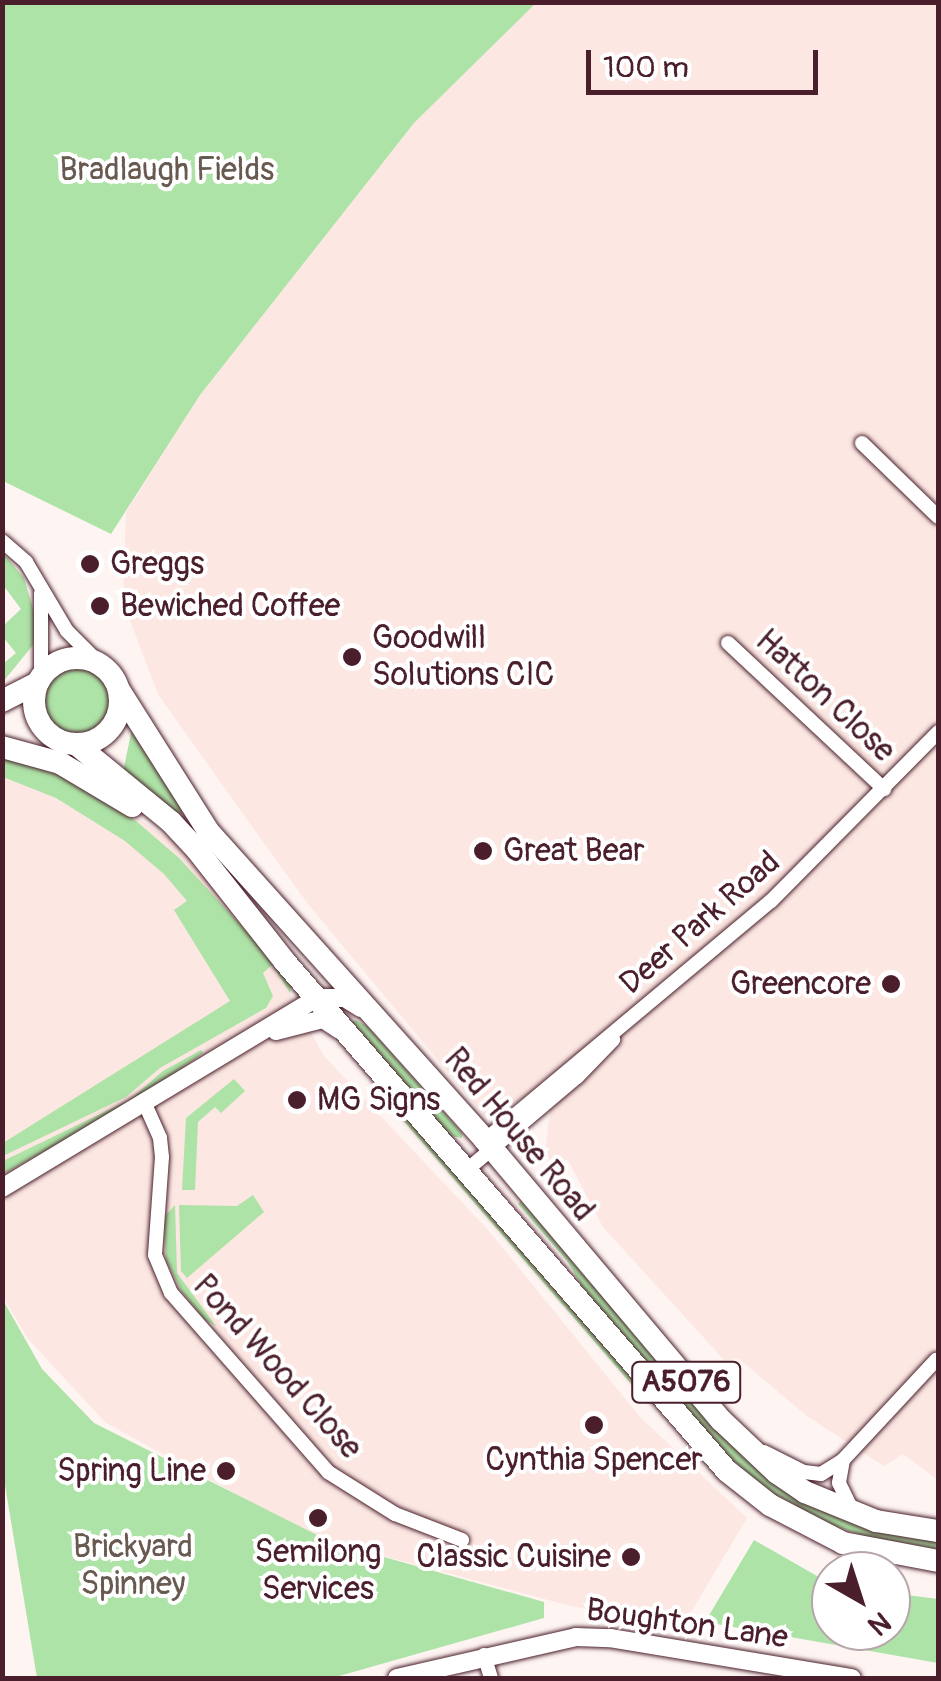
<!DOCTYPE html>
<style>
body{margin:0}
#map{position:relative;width:941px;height:1681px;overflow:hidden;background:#fef4f2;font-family:Pangolin,sans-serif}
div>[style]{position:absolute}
.built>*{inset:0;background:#fce7e2}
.green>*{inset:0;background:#ade3a6}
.round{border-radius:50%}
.roads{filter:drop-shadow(0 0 2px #4a1f2b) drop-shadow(0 0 2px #4a1f2b)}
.minor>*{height:14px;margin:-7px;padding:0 7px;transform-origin:7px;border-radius:7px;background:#fff}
.tertiary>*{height:18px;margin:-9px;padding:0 9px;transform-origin:9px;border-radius:9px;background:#fff}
.primary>*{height:22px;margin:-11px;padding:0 11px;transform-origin:11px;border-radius:11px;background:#fff}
.primary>.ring{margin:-11px;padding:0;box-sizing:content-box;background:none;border:22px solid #fff;border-radius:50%}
.dots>*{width:28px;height:28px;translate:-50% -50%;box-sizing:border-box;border:5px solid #fff;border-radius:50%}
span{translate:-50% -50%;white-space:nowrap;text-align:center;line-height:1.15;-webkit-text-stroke:8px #fff;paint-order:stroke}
.shield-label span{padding:2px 8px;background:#fff;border:2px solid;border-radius:8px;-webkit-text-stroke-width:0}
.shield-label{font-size:30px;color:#4a1f2b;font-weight:700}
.park-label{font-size:32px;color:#685a50}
.poi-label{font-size:32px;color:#4a1f2b}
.left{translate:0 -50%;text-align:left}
.right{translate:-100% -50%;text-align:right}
.street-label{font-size:32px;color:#4a1f2b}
.frame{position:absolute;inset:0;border:5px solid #4a1f2b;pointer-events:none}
.north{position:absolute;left:811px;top:1551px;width:100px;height:100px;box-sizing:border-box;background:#fff;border:2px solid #b7a5aa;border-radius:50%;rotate:141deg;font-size:28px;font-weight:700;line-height:40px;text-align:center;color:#4a1f2b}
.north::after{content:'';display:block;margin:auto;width:35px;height:45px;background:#4a1f2b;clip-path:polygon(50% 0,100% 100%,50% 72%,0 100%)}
.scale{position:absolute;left:586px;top:50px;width:232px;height:45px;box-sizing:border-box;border:5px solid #4a1f2b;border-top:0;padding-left:12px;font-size:30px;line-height:35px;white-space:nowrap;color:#4a1f2b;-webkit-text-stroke:8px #fff;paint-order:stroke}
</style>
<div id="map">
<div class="built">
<i style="clip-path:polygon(536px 3px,938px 3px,938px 1480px,903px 1454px,884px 1466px,807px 1416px,738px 1358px,725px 1361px,603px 1227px,568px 1160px,544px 1160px,550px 1111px,533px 1093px,486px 1118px,308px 904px,243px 814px,158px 694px,123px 602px,126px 512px,200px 395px,414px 123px)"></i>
<i style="clip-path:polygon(2px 752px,60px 769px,194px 854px,241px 906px,324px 1056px,488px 1230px,640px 1417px,747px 1518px,681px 1629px,567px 1605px,331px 1542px,296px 1527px,106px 1423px,28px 1339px,2px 1295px)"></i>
</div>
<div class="green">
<i style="clip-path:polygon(2px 3px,536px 3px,414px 123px,200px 395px,111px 534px,3px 481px)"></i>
<i style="clip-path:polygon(2px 552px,24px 578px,37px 622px,33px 645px,3px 682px,3px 664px,16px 653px,3px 637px,3px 626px,21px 609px,3px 585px)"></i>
<i class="round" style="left:44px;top:668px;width:66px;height:66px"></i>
<i style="clip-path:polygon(133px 724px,184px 810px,176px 818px,123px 772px)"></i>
<i style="clip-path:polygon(3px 756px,59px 775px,136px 821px,179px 858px,292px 981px,290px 993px,272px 965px,263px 973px,273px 996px,266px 1008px,160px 1068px,126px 1097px,3px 1156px,3px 1143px,230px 1001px,174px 910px,187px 901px,164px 874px,125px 841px,56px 798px,3px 777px)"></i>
<i style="clip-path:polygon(356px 1020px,368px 1027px,462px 1133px,462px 1138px,451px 1136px,351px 1022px)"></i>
<i style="clip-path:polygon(201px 1050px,203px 1053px,132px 1103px,3px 1174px,3px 1161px,129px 1100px,163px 1071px)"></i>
<i style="clip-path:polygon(234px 1079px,245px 1091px,221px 1113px,215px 1107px,198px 1122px,195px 1190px,182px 1190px,186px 1118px)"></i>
<i style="clip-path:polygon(379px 1084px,448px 1158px,647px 1397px,644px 1399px,375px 1088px)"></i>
<i style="clip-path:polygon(253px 1195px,264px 1212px,187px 1278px,181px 1271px,179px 1205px,237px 1206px)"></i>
<i style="clip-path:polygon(521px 1201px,709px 1421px,814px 1507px,872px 1530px,938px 1539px,938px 1549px,864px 1536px,834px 1526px,767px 1490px,713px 1443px,589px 1298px,567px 1261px,518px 1204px)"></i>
<i style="clip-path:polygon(175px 1205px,177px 1273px,216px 1326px,205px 1320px,182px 1292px,166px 1260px,164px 1217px)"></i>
<i style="clip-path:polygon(3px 1300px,42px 1369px,94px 1423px,331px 1542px,544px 1602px,544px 1618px,332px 1678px,37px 1678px,3px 1473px)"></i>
<i style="clip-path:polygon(754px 1540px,831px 1584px,831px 1631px,891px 1631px,891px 1593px,938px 1599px,938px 1663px,705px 1622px)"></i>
</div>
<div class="roads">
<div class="minor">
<i style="left:862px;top:443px;width:106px;rotate:44.2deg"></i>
<i style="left:2px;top:541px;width:32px;rotate:41deg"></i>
<i style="left:26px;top:562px;width:80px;rotate:59.3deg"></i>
<i style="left:67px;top:631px;width:45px;rotate:45deg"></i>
<i style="left:728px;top:643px;width:214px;rotate:43.1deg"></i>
<i style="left:41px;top:677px;width:84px;rotate:-90deg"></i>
<i style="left:145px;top:1104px;width:37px;rotate:66deg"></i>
<i style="left:160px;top:1138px;width:19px;rotate:84deg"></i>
<i style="left:162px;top:1157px;width:98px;rotate:94.1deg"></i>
<i style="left:155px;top:1255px;width:41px;rotate:67.2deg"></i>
<i style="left:171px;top:1293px;width:238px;rotate:48.7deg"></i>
<i style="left:328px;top:1472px;width:79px;rotate:32.1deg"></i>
<i style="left:395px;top:1514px;width:72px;rotate:21.2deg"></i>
<i style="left:485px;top:1140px;width:373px;rotate:-39.9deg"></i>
<i style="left:771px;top:901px;width:238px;rotate:-45.3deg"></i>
<i style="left:468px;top:1169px;width:143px;rotate:-40.2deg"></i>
<i style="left:577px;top:1077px;width:52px;rotate:-45.8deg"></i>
<i style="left:764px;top:1452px;width:45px;rotate:26.6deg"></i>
<i style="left:804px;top:1472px;width:17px;rotate:7deg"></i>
<i style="left:821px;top:1474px;width:26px;rotate:-32deg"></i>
<i style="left:843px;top:1460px;width:137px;rotate:-47.1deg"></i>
<i style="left:843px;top:1460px;width:23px;rotate:100deg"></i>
<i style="left:839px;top:1483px;width:30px;rotate:64deg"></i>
<i style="left:484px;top:1655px;width:24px;rotate:73deg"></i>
</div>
<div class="tertiary">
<i style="left:276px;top:1031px;width:49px;rotate:-14.3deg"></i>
<i style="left:323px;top:1019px;width:20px;rotate:33deg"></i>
<i style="left:2px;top:1188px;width:368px;rotate:-31.1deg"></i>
<i style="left:317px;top:998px;width:28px"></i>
<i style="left:345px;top:998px;width:19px;rotate:32deg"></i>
<i style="left:397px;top:1678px;width:184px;rotate:-12.9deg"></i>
<i style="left:576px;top:1637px;width:34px;rotate:2deg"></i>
<i style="left:610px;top:1638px;width:245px;rotate:9.4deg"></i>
</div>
<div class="primary">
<i class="ring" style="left:34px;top:658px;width:64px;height:64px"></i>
<i style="left:119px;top:690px;width:167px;rotate:57.7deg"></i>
<i style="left:208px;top:831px;width:415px;rotate:48.1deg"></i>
<i style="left:485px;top:1140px;width:366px;rotate:49.9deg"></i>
<i style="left:721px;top:1420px;width:77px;rotate:43.4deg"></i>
<i style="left:777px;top:1473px;width:34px;rotate:34deg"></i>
<i style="left:805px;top:1492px;width:77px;rotate:22.2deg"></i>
<i style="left:876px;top:1521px;width:63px;rotate:9.2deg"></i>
<i style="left:2px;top:701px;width:39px;rotate:-27deg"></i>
<i style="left:77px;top:745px;width:122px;rotate:39.3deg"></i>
<i style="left:171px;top:822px;width:38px;rotate:47deg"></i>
<i style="left:197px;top:850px;width:142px;rotate:51.8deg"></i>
<i style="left:285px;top:962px;width:674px;rotate:49.03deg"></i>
<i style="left:727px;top:1471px;width:55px;rotate:38.3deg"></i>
<i style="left:770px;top:1505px;width:82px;rotate:27.5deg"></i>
<i style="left:843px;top:1543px;width:97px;rotate:10.7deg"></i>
<i style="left:2px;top:747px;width:60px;rotate:15.4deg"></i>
<i style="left:60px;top:763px;width:84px;rotate:30.8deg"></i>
</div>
</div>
<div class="dots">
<i style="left:90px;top:564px;background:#4a1f2b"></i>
<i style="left:100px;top:606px;background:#4a1f2b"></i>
<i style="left:352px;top:657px;background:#4a1f2b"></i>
<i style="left:483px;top:851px;background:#4a1f2b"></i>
<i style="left:891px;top:984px;background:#4a1f2b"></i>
<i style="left:297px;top:1100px;background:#4a1f2b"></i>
<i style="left:594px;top:1425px;background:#4a1f2b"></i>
<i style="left:226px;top:1471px;background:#4a1f2b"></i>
<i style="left:318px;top:1518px;background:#4a1f2b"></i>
<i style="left:631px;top:1557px;background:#4a1f2b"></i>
</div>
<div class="shield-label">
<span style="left:686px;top:1382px">A5076</span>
</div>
<div class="park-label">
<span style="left:167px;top:170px">Bradlaugh Fields</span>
<span style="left:133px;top:1566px">Brickyard<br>Spinney</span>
</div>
<div class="poi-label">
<span class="left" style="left:110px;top:564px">Greggs</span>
<span class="left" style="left:120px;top:606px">Bewiched Coffee</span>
<span class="left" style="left:372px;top:657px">Goodwill<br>Solutions CIC</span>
<span class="left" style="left:503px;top:851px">Great Bear</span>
<span class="right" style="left:871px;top:984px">Greencore</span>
<span class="left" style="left:317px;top:1100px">MG Signs</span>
<span style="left:594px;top:1460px">Cynthia Spencer</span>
<span class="right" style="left:206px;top:1471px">Spring Line</span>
<span style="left:318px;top:1571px">Semilong<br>Services</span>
<span class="right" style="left:611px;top:1557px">Classic Cuisine</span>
</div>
<div class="street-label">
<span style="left:825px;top:696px;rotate:43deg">Hatton Close</span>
<span style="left:700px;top:923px;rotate:-41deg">Deer Park Road</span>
<span style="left:519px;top:1135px;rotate:50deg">Red House Road</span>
<span style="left:277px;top:1367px;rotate:48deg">Pond Wood Close</span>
<span style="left:687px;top:1624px;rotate:8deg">Boughton Lane</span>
</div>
<div class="frame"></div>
<div class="north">N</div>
<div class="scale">100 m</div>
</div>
